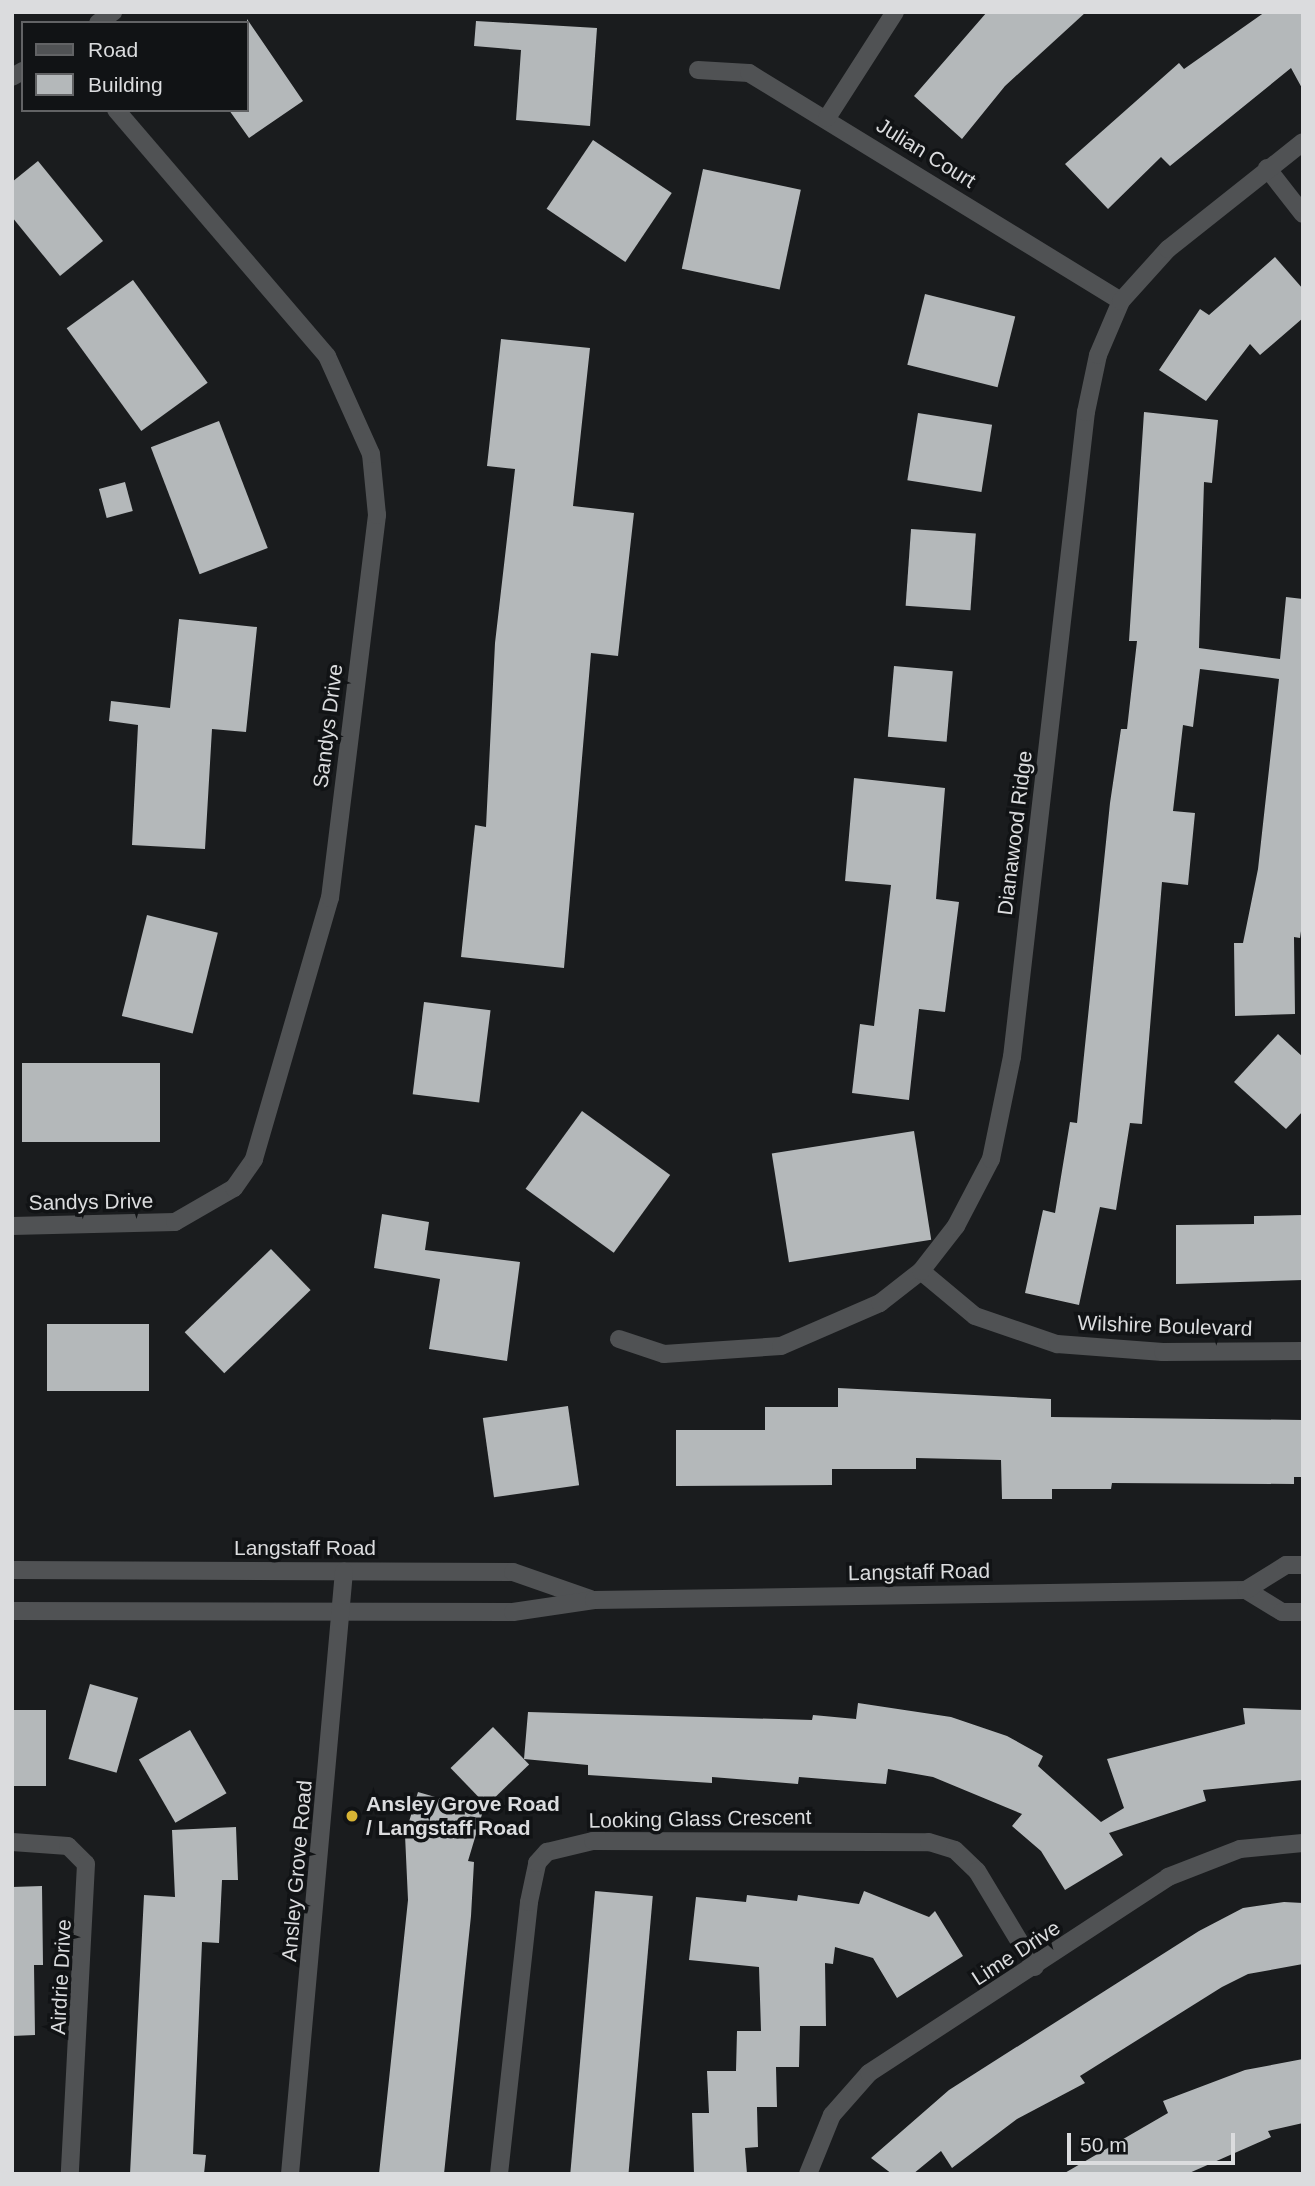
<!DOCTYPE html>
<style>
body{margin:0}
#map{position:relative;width:1315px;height:2186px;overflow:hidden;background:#1a1c1e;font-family:Arial,sans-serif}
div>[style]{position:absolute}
.building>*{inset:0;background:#b4b8ba;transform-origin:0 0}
.street>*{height:18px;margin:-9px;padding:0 9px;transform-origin:9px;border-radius:9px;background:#505254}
.secondary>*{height:18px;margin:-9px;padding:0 9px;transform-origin:9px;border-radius:9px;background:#505254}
.dots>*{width:19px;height:19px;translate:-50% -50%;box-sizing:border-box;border:4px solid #111315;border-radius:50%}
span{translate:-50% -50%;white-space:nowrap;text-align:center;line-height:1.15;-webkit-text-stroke:7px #111315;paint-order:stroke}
.street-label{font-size:21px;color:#dbdcde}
.poi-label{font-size:21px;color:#dbdcde;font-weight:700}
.left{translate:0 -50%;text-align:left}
.frame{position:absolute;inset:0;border:14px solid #dbdcde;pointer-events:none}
.legend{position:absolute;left:21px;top:21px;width:228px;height:91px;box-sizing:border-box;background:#111315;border:2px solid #626365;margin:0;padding:9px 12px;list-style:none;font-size:21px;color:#dbdcde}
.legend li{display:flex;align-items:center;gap:14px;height:35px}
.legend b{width:35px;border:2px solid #626365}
.scale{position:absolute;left:1067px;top:2133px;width:168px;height:32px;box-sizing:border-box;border:4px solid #dbdcde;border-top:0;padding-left:9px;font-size:21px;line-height:24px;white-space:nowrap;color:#dbdcde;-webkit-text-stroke:5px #111315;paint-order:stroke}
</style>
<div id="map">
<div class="building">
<i style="clip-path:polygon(987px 12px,1086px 12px,1005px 86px,962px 139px,914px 96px)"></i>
<i style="clip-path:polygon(1265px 12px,1303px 12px,1303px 90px,1291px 68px,1170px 166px,1161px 157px,1108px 209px,1065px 164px,1179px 63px,1184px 69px)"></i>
<i style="clip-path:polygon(247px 19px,303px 101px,249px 138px,229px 110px,247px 110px)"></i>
<i style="clip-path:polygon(476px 21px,597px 28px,590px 126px,516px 120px,521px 50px,474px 46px)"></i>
<i style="left:593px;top:140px;width:95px;height:83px;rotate:34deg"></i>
<i style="clip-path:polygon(38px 161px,103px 241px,60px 276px,12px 217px,12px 182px)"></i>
<i style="left:703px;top:169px;width:100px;height:102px;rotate:12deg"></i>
<i style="clip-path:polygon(1275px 257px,1303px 289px,1303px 318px,1260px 355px,1250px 344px,1206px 401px,1159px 370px,1200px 309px,1209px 315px)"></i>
<i style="left:133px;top:280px;width:127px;height:82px;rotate:54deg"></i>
<i style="left:925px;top:294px;width:93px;height:73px;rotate:14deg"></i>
<i style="clip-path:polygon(501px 339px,590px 348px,573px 506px,634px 513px,618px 656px,591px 653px,564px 968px,461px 957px,475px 825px,486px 827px,495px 643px,515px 469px,487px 466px)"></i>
<i style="clip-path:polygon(1144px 412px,1218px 420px,1212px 483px,1204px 482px,1199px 648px,1280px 659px,1286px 597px,1303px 599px,1303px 917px,1300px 938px,1294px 937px,1295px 1014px,1235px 1016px,1234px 943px,1243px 943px,1258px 869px,1279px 679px,1200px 669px,1193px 727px,1183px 725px,1173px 811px,1195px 813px,1188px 885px,1162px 882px,1142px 1124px,1130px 1123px,1116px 1210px,1100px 1207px,1079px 1305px,1025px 1293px,1043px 1210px,1055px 1213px,1070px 1122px,1077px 1123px,1110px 803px,1121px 729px,1127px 729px,1137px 641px,1129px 641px)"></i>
<i style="left:918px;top:413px;width:75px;height:68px;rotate:9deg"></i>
<i style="left:219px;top:421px;width:136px;height:73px;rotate:69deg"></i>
<i style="left:125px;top:482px;width:30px;height:27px;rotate:75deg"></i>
<i style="left:911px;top:529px;width:65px;height:77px;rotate:4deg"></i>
<i style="clip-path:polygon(179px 619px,257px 627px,246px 732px,212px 729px,205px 849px,132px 845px,138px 725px,109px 721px,111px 701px,170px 708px)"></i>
<i style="left:894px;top:666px;width:59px;height:71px;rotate:5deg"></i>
<i style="clip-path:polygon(854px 778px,945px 788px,936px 899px,959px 902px,945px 1012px,919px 1009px,909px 1100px,852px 1093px,860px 1024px,874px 1026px,891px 885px,845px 881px)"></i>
<i style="left:147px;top:915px;width:73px;height:104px;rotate:14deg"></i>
<i style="left:424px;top:1002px;width:67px;height:93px;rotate:7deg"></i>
<i style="clip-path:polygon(1278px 1034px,1303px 1057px,1303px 1111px,1286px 1129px,1234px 1082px)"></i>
<i style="left:160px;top:1063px;width:79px;height:138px;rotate:90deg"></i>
<i style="left:582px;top:1111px;width:109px;height:96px;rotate:36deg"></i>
<i style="left:914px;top:1131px;width:110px;height:144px;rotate:81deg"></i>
<i style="clip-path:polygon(382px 1214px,429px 1222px,425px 1250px,520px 1262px,507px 1361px,429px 1349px,440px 1279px,374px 1268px)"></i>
<i style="clip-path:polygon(1303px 1215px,1303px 1280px,1176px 1284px,1176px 1225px,1254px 1224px,1254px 1216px)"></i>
<i style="left:271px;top:1249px;width:57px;height:120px;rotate:46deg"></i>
<i style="left:47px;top:1324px;width:102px;height:67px"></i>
<i style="clip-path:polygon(838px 1388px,1051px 1399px,1051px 1417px,1303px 1420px,1303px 1477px,1294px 1477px,1294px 1484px,1112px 1483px,1111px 1489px,1052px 1489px,1052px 1499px,1002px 1499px,1001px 1460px,916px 1458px,916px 1469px,832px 1469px,832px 1485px,676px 1486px,676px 1430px,765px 1430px,765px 1407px,838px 1407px)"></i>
<i style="left:568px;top:1406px;width:80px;height:86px;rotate:82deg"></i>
<i style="left:90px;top:1684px;width:50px;height:78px;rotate:16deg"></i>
<i style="clip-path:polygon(858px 1703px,951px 1717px,1007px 1736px,1043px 1756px,1038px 1766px,1101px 1822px,1124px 1808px,1107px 1759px,1245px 1724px,1243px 1708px,1303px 1710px,1303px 1780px,1203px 1790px,1206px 1801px,1109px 1833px,1123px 1855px,1065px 1890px,1041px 1851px,1012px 1826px,1022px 1814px,933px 1777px,888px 1769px,886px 1784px,799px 1777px,798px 1784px,712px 1777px,712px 1783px,588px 1775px,588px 1765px,524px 1759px,528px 1712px,812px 1720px,813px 1715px,856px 1719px)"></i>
<i style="left:12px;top:1710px;width:34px;height:76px"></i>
<i style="left:493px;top:1727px;width:52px;height:59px;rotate:46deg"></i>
<i style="left:190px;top:1730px;width:73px;height:59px;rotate:60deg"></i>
<i style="clip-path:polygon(418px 1792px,483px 1811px,468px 1861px,474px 1862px,471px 1916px,444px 2174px,379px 2174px,408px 1900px,405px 1835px)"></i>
<i style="clip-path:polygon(236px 1827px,238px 1880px,222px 1880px,219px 1943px,202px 1942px,193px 2154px,206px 2155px,204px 2174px,130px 2174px,144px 1895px,175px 1897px,172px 1830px)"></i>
<i style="clip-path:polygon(42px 1886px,43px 1965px,34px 1965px,35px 2035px,12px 2036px,12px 1887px)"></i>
<i style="left:595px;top:1891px;width:58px;height:285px;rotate:5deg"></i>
<i style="clip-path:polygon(864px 1891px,929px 1917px,935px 1911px,963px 1956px,897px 1998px,873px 1958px,835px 1947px,833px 1964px,825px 1963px,826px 2026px,800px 2026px,799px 2067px,776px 2067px,777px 2107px,757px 2107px,758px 2147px,745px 2148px,747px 2174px,694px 2174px,692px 2113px,709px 2113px,707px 2071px,736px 2071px,737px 2031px,761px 2031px,759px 1967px,689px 1960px,696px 1897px,746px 1902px,747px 1895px,797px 1901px,798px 1895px,859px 1904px)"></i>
<i style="clip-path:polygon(1284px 1902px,1303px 1903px,1303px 1964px,1248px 1974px,1222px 1987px,1080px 2076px,1085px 2083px,1017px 2119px,952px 2168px,941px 2151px,913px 2174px,892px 2174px,871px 2158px,949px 2090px,1199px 1931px,1243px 1908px)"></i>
<i style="clip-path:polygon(1303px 2059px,1303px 2123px,1268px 2131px,1271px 2137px,1187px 2174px,1063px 2174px,1168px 2113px,1163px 2101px,1245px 2070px)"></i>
</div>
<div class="street">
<i style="left:98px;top:23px;width:19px;rotate:-36deg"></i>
<i style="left:698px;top:70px;width:51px;rotate:3.4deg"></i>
<i style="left:749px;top:73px;width:436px;rotate:31.5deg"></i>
<i style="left:12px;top:77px;width:13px;rotate:-29deg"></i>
<i style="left:827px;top:118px;width:126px;rotate:-57.3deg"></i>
<i style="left:1267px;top:168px;width:58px;rotate:52deg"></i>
<i style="left:12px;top:1226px;width:163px;rotate:-1.4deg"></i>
<i style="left:175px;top:1222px;width:68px;rotate:-30deg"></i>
<i style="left:234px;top:1188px;width:35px;rotate:-55deg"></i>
<i style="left:254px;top:1159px;width:272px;rotate:-73.8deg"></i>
<i style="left:330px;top:898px;width:386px;rotate:-83deg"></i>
<i style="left:377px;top:515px;width:61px;rotate:-95.6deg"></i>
<i style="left:371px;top:454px;width:107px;rotate:-114.2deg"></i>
<i style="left:327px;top:356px;width:324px;rotate:-130.6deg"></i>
<i style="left:921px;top:1271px;width:70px;rotate:39.8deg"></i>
<i style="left:975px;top:1316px;width:87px;rotate:18.9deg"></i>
<i style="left:1057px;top:1344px;width:106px;rotate:4.3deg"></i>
<i style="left:1163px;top:1352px;width:140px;rotate:-0.4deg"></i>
<i style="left:619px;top:1339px;width:47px;rotate:18.4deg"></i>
<i style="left:664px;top:1354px;width:117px;rotate:-3.9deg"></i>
<i style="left:781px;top:1346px;width:108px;rotate:-23.5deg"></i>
<i style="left:880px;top:1303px;width:52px;rotate:-38deg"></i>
<i style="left:921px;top:1271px;width:57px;rotate:-52.1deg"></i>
<i style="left:956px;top:1226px;width:76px;rotate:-62.4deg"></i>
<i style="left:991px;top:1159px;width:104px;rotate:-78.4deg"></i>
<i style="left:1012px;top:1057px;width:649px;rotate:-83.46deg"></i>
<i style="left:1086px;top:412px;width:58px;rotate:-78.1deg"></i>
<i style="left:1098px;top:355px;width:59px;rotate:-66.9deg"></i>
<i style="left:1121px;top:301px;width:70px;rotate:-47.9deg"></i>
<i style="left:1168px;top:249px;width:172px;rotate:-38.4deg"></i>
<i style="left:12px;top:1842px;width:56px;rotate:4.1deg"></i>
<i style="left:68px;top:1846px;width:25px;rotate:45deg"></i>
<i style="left:86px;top:1864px;width:310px;rotate:93deg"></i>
<i style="left:499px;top:2174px;width:274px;rotate:-83.7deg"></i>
<i style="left:529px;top:1902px;width:40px;rotate:-78deg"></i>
<i style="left:537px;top:1863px;width:15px;rotate:-48deg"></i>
<i style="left:547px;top:1852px;width:47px;rotate:-13.4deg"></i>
<i style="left:593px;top:1841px;width:336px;rotate:0.2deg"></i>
<i style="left:929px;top:1842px;width:27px;rotate:17deg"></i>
<i style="left:955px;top:1850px;width:30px;rotate:44deg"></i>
<i style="left:977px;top:1871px;width:112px;rotate:58.9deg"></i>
<i style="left:808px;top:2174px;width:64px;rotate:-67.9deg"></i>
<i style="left:832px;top:2115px;width:56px;rotate:-48.6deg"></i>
<i style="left:869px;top:2073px;width:358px;rotate:-33.2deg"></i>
<i style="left:1168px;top:1877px;width:77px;rotate:-21.3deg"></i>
<i style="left:1240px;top:1849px;width:63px;rotate:-5.4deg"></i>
</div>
<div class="secondary">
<i style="left:12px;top:1570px;width:501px;rotate:0.23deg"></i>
<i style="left:513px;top:1572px;width:82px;rotate:19.3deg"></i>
<i style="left:1246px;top:1590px;width:42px;rotate:31.4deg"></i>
<i style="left:1282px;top:1612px;width:21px"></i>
<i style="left:12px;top:1611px;width:501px;rotate:0.11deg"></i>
<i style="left:513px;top:1612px;width:82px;rotate:-8.4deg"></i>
<i style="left:594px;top:1600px;width:652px;rotate:-0.88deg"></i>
<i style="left:1246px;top:1590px;width:47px;rotate:-32deg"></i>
<i style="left:1286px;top:1565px;width:17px"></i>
<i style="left:290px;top:2174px;width:605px;rotate:-84.88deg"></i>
</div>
<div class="dots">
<i style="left:352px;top:1816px;background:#d8b434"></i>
</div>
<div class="street-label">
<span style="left:926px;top:153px;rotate:32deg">Julian Court</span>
<span style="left:328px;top:726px;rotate:-83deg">Sandys Drive</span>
<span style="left:1015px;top:833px;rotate:-83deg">Dianawood Ridge</span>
<span style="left:91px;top:1202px;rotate:-1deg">Sandys Drive</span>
<span style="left:1165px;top:1326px;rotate:2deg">Wilshire Boulevard</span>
<span style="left:305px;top:1548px">Langstaff Road</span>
<span style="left:919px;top:1572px;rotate:-1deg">Langstaff Road</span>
<span style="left:700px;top:1819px;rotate:-1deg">Looking Glass Crescent</span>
<span style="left:297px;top:1871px;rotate:-85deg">Ansley Grove Road</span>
<span style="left:1016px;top:1953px;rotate:-33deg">Lime Drive</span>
<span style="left:61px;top:1977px;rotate:-87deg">Airdrie Drive</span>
</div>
<div class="poi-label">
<span class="left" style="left:366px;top:1816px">Ansley Grove Road<br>/ Langstaff Road</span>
</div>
<div class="frame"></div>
<ul class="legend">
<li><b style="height:9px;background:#505254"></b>Road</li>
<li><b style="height:19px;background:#b4b8ba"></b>Building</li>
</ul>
<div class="scale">50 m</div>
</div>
